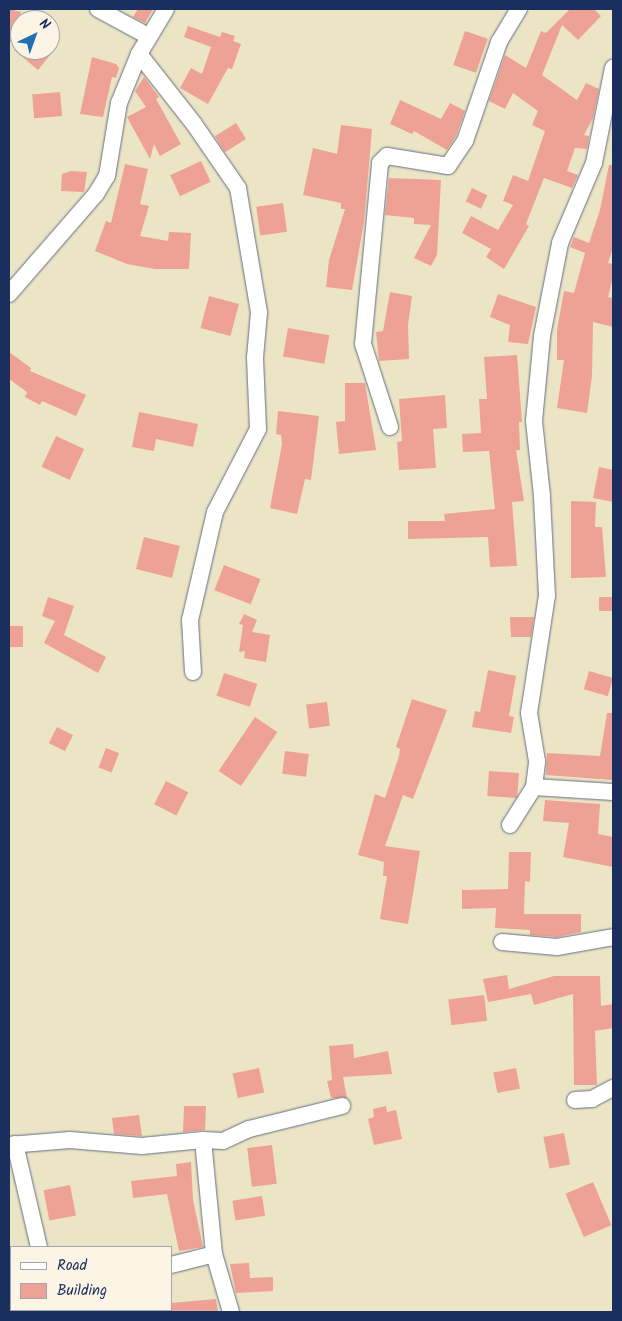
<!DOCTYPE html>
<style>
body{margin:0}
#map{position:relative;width:622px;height:1321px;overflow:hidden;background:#ece5c5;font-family:Kalam,sans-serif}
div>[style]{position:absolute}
.building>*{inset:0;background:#eea195;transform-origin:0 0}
.roads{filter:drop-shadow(0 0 1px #646f82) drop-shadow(0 0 1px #646f82)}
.minor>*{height:16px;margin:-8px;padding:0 8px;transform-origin:8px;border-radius:8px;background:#fff}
span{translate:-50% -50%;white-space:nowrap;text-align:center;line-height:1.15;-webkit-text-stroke:4px #fcf5e5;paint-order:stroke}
.frame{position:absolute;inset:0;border:10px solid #1b2f5e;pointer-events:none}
.legend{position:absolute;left:10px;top:1246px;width:162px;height:65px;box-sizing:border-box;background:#fcf5e5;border:1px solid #a2a6af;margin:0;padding:6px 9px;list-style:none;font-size:15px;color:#1b2f5e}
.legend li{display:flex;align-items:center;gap:10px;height:25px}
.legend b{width:25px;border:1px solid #a2a6af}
.north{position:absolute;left:10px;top:10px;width:50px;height:50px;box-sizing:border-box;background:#fcf5e5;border:1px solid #a2a6af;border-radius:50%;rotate:42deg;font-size:14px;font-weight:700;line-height:20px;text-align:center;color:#1b2f5e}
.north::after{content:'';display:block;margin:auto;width:18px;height:22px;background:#1f6fb2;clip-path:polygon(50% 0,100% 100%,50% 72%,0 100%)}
</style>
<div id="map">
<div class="building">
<i style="clip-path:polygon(9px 9px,21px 12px,11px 42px,9px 42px)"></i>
<i style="clip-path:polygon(138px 9px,153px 9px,145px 23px,133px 17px)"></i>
<i style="clip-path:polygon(570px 9px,594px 9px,601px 16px,578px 40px,562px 25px,542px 75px,577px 100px,586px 83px,599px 89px,593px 118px,584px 135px,589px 136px,587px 149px,575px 148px,567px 171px,578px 175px,572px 188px,544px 178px,526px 224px,529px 226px,504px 269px,486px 257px,491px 249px,462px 233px,471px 216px,498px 230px,513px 205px,503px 201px,513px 175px,528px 181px,545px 131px,532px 125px,538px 111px,513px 93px,505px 109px,489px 101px,505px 55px,526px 68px,541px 31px,546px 33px)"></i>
<i style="clip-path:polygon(188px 26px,220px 37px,222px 32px,235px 36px,233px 41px,241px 44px,232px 69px,228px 68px,208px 104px,180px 88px,191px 68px,202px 74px,211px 47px,184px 37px)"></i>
<i style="left:465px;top:31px;width:24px;height:36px;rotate:19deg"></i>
<i style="clip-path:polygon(14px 50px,54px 50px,38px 70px)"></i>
<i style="clip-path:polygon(92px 57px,116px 64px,119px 68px,116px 78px,112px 77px,103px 117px,80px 114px)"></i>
<i style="clip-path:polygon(144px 77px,159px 97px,156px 99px,181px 144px,160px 156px,154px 144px,150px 159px,127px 117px,146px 107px,135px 91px)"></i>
<i style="left:60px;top:92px;width:24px;height:28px;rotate:85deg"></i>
<i style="clip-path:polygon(400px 100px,441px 119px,450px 103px,465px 111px,456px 136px,447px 150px,414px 131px,412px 134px,390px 124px)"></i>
<i style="left:236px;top:123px;width:19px;height:25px;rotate:58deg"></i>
<i style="clip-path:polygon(341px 125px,372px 129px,364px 222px,352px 290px,326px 287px,329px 260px,345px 209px,341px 209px,341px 203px,303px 195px,313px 148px,337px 154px)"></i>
<i style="left:201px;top:161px;width:23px;height:34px;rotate:65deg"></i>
<i style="clip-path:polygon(125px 164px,148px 169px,140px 204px,149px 206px,140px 236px,168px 241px,169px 232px,191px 233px,189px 269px,155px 269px,127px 264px,95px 251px,106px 221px,111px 223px)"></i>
<i style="clip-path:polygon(609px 165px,613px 165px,613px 248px,608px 263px,613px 264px,613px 277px,608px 297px,613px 298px,613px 327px,593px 322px,592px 376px,587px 413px,557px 408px,564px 360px,557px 360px,557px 330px,564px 291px,574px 293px,585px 253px,570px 247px,574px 237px,589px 243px,600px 210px)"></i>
<i style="clip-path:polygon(71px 171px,87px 172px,84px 192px,61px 191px,62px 174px)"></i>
<i style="clip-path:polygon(389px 178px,441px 180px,437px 255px,431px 266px,414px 258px,431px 225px,414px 224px,414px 218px,385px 215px)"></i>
<i style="left:472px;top:188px;width:17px;height:15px;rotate:25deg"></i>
<i style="left:283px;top:203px;width:29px;height:27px;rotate:82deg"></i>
<i style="clip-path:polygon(390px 292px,412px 296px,408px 325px,409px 359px,379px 361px,376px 332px,383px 331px)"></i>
<i style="clip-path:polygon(498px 294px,536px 307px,528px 344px,508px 342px,510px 325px,490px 317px)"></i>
<i style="left:209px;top:296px;width:31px;height:33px;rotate:15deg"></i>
<i style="left:288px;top:328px;width:42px;height:29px;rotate:10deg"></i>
<i style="clip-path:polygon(9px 352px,31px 368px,30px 371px,86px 395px,76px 416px,42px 401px,40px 405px,25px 397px,27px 392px,9px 379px)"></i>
<i style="clip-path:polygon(517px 355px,522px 422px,519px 422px,520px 450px,516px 450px,524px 501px,512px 502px,517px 566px,490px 567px,488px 537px,408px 539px,408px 521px,445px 521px,444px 514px,495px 509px,489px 451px,463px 452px,462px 434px,481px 433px,479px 399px,487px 399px,484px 357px)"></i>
<i style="clip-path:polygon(345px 383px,365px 383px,376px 450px,339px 454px,336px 422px,345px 421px)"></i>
<i style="clip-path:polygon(445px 395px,447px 428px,433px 429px,436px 468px,399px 470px,397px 442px,402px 441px,399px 399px)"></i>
<i style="clip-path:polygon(278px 411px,319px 416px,311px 480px,305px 479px,297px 514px,270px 508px,282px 444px,281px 435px,276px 434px)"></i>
<i style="clip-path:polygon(139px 412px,198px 424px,193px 447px,156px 439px,154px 451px,132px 447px)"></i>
<i style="left:56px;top:436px;width:31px;height:34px;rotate:25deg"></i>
<i style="clip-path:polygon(599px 467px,613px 470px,613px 502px,593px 498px)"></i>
<i style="clip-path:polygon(571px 501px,596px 502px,595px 527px,602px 527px,606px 577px,571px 578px)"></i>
<i style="left:144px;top:537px;width:37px;height:33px;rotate:14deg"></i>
<i style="left:224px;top:565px;width:39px;height:27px;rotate:21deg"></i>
<i style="clip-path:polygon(48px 597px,74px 606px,64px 635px,106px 657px,98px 673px,44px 643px,55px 621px,42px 616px)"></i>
<i style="left:599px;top:597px;width:14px;height:14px"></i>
<i style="clip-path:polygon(244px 614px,257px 620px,252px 632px,270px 635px,266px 662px,244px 658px,245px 651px,239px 652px,243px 625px,239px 624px)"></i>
<i style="clip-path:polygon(510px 617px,534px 617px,531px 637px,511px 637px)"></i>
<i style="left:9px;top:626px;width:14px;height:21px"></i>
<i style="clip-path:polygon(488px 670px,516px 676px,509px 716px,514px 717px,511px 733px,472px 727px,475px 711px,480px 712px)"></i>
<i style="left:589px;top:671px;width:25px;height:19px;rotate:16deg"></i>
<i style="left:224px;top:673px;width:35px;height:24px;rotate:18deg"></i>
<i style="clip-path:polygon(412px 699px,447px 710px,413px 799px,403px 795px,385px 846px,420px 851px,408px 924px,380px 919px,387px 876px,383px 876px,384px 862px,358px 855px,375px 794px,385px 798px,399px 756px,400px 749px,396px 747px)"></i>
<i style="left:327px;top:702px;width:24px;height:21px;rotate:83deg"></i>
<i style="clip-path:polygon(607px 713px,613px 713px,613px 780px,546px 775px,547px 753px,600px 756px)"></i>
<i style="left:255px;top:717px;width:27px;height:65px;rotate:34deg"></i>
<i style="left:57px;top:727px;width:18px;height:18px;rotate:27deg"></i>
<i style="left:106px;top:748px;width:14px;height:21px;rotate:21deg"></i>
<i style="left:285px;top:751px;width:24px;height:23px;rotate:7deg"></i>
<i style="left:489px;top:771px;width:30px;height:25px;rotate:4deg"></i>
<i style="left:166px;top:781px;width:25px;height:26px;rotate:27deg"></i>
<i style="clip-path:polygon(545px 800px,600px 804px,598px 834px,613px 837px,613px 867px,563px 857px,569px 823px,543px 821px)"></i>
<i style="clip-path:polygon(509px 852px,531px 852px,530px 882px,525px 881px,524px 914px,581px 914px,581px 932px,557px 937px,530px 935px,530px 930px,495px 928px,496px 908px,462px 909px,462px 890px,508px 889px)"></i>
<i style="clip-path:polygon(507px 975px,509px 989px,554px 976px,600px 976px,601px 1006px,613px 1004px,613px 1028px,595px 1031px,597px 1085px,574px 1085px,573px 994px,534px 1005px,531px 994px,488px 1002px,483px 979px)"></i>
<i style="left:484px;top:995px;width:26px;height:36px;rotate:83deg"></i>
<i style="clip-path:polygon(353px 1044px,354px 1058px,388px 1051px,392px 1074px,343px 1077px,347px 1098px,331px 1098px,327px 1081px,332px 1080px,329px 1046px)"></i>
<i style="left:259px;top:1068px;width:25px;height:27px;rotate:78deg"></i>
<i style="left:516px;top:1068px;width:21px;height:23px;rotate:79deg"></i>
<i style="clip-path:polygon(184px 1106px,206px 1106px,205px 1130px,183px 1132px)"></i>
<i style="clip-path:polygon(386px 1106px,387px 1112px,396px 1110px,402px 1139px,374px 1145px,368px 1119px,374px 1117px,373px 1109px)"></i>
<i style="clip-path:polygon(139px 1115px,142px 1136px,114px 1134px,112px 1118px)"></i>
<i style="left:564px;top:1133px;width:32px;height:21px;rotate:79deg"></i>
<i style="left:272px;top:1145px;width:39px;height:25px;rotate:83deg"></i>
<i style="clip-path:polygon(191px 1162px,193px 1200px,203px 1247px,179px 1251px,167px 1194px,133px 1198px,131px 1181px,177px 1176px,176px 1164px)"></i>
<i style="left:593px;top:1182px;width:47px;height:30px;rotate:67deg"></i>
<i style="left:70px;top:1185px;width:31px;height:27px;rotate:79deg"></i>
<i style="left:262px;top:1196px;width:20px;height:30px;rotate:81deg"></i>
<i style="clip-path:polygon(249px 1263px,250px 1278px,273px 1277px,273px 1291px,236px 1293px,230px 1264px)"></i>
<i style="clip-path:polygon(216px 1299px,218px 1312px,164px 1312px,171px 1310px,171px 1303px)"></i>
</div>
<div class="roads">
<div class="minor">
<i style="left:98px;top:9px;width:57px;rotate:28.4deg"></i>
<i style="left:139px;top:54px;width:89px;rotate:51.8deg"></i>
<i style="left:194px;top:124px;width:78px;rotate:55.5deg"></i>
<i style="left:238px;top:188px;width:126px;rotate:80.4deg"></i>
<i style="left:259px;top:312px;width:46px;rotate:95deg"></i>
<i style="left:255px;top:358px;width:71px;rotate:87.6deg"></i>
<i style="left:258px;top:429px;width:93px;rotate:117.4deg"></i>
<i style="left:215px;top:512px;width:111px;rotate:103deg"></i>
<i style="left:190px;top:620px;width:52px;rotate:86.7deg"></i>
<i style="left:9px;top:294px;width:133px;rotate:-49deg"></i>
<i style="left:96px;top:194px;width:21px;rotate:-59deg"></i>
<i style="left:107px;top:176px;width:74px;rotate:-80.7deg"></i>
<i style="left:119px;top:103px;width:53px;rotate:-67.8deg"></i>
<i style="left:139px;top:54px;width:52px;rotate:-59deg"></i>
<i style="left:390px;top:427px;width:87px;rotate:-108deg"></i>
<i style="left:363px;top:344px;width:182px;rotate:-84.6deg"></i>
<i style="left:380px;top:163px;width:10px;rotate:-45deg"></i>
<i style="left:387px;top:156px;width:62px;rotate:9.3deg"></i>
<i style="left:448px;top:166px;width:30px;rotate:-56deg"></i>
<i style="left:465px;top:141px;width:105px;rotate:-71deg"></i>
<i style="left:499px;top:42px;width:39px;rotate:-59deg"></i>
<i style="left:534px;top:787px;width:79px;rotate:3.6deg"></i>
<i style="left:510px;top:825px;width:45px;rotate:-57.7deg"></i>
<i style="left:534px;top:787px;width:26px;rotate:-83deg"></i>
<i style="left:537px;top:761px;width:49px;rotate:-99.5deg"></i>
<i style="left:529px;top:713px;width:118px;rotate:-81.3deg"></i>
<i style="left:547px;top:596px;width:100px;rotate:-92.9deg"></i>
<i style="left:542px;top:496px;width:75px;rotate:-96.1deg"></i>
<i style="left:534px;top:421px;width:85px;rotate:-84.6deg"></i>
<i style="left:542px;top:336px;width:95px;rotate:-79deg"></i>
<i style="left:560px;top:243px;width:87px;rotate:-67deg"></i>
<i style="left:594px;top:163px;width:97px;rotate:-78.7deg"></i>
<i style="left:502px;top:942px;width:55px;rotate:5.2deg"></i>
<i style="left:557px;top:947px;width:57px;rotate:-10.1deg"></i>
<i style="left:575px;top:1100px;width:17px;rotate:-3deg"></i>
<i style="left:592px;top:1099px;width:24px;rotate:-28deg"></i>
<i style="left:203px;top:1140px;width:115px;rotate:84.5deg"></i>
<i style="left:214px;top:1254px;width:60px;rotate:73.7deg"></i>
<i style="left:15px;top:1144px;width:106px;rotate:76.9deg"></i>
<i style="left:9px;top:1145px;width:61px;rotate:-4.7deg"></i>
<i style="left:70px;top:1140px;width:72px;rotate:4.8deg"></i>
<i style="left:142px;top:1146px;width:61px;rotate:-5.6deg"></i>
<i style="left:203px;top:1140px;width:20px;rotate:3deg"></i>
<i style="left:223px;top:1141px;width:29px;rotate:-25deg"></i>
<i style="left:249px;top:1129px;width:96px;rotate:-13.9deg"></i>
<i style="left:171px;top:1265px;width:44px;rotate:-14.3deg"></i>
<i style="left:9px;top:1289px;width:2px;rotate:-27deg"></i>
</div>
</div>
<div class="frame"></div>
<ul class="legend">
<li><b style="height:6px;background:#fff"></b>Road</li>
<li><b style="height:14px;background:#eea195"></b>Building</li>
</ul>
<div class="north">N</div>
</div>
